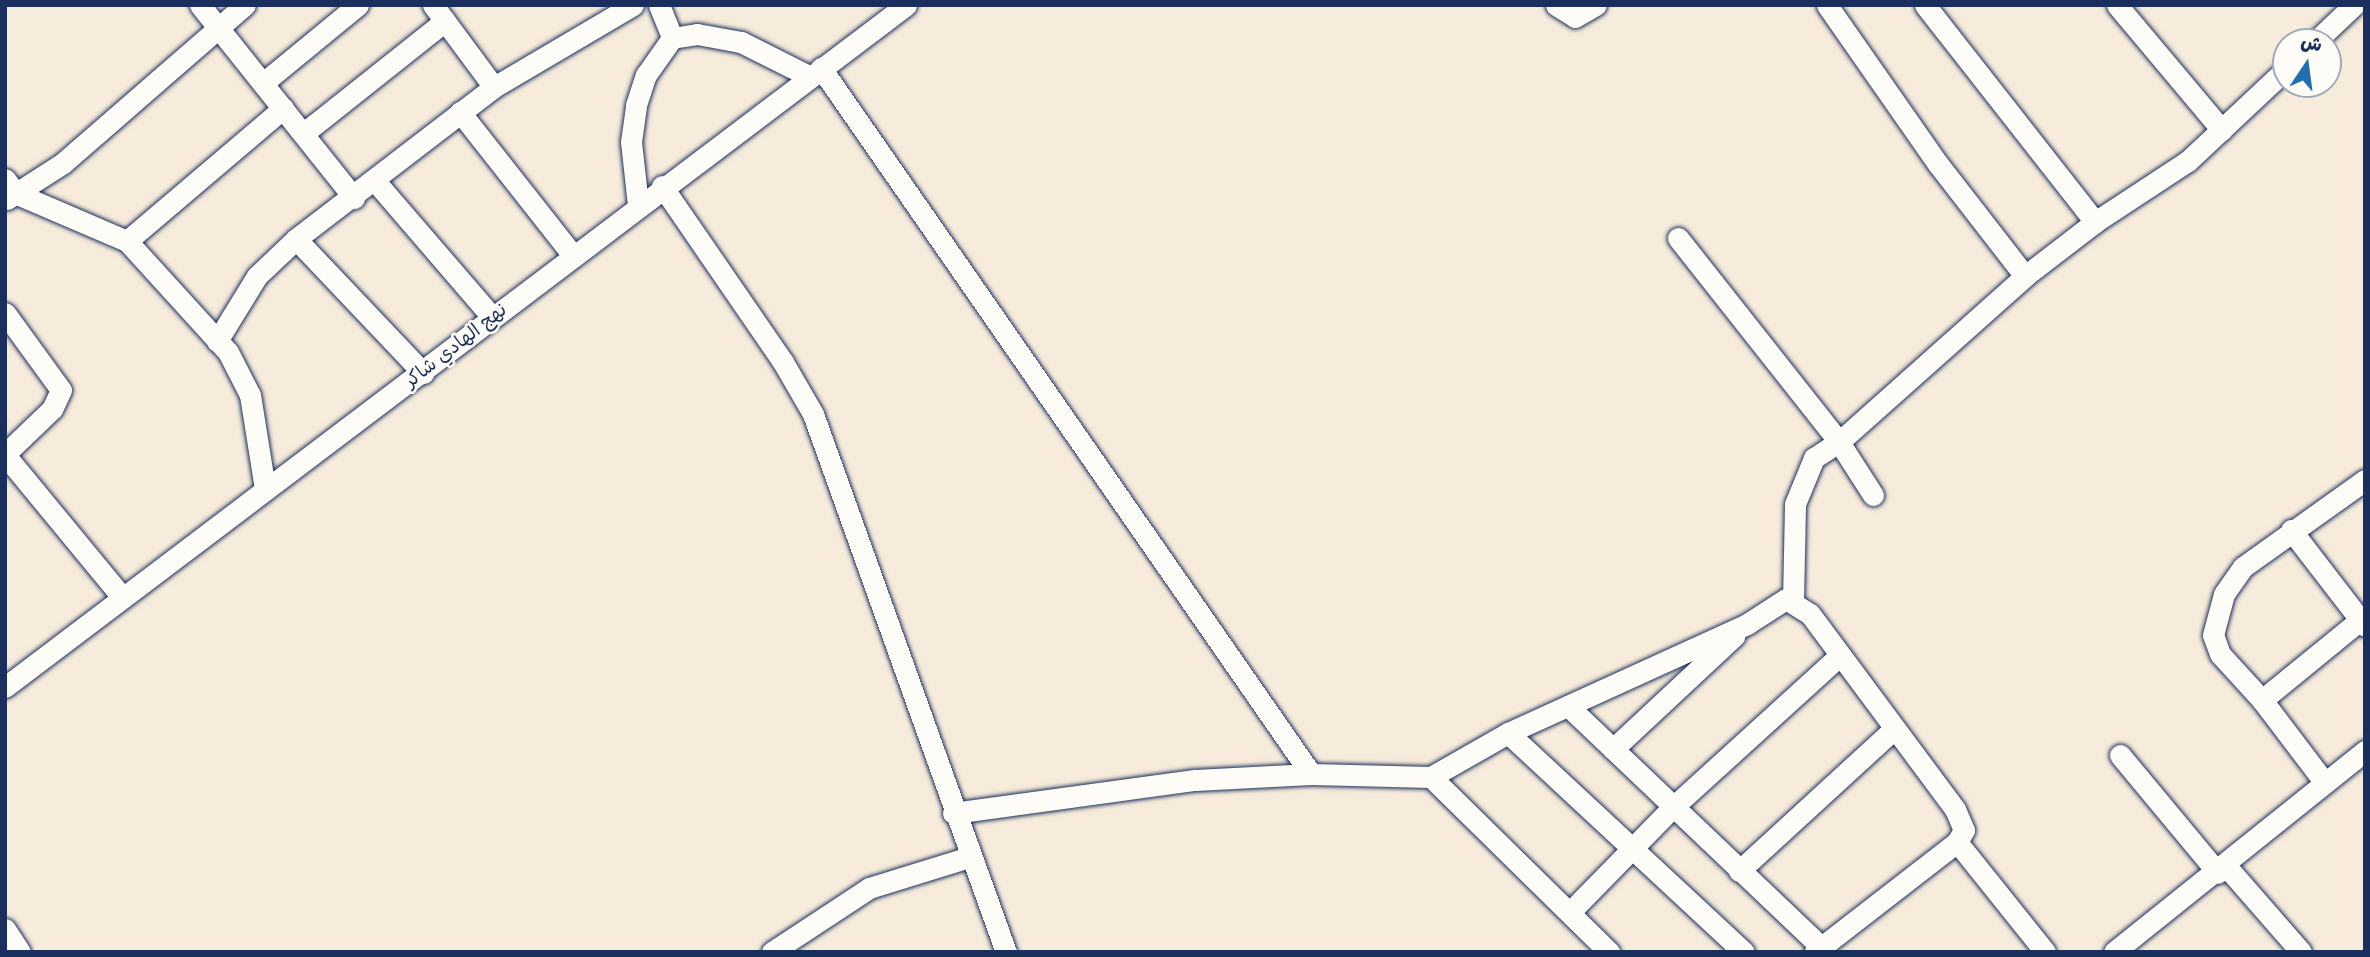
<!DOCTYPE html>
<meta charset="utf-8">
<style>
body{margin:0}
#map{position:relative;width:2370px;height:957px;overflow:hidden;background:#f7ecdb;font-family:"Balsamiq Sans","Playpen Sans Arabic",sans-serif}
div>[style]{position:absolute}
.roads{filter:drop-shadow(0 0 2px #1b2f5e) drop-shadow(0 0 2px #1b2f5e)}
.minor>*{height:21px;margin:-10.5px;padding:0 10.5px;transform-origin:10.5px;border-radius:10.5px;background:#fdfcf7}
span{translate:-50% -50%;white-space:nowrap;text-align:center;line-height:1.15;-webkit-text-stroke:5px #fdfcf7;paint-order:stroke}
.street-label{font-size:19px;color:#1b2f5e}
.frame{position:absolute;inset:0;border:7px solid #1b2f5e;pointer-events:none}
.north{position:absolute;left:2272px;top:28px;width:70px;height:70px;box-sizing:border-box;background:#fdfcf7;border:2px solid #a3aaba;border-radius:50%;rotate:13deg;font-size:19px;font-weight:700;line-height:28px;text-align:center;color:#1b2f5e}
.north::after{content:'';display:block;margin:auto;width:24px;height:32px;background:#1f6fb2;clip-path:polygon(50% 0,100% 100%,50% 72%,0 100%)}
</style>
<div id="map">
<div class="roads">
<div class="minor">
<i style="left:200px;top:5px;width:247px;rotate:51.4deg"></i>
<i style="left:433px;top:5px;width:102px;rotate:53.4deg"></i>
<i style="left:659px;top:5px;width:35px;rotate:68deg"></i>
<i style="left:1556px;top:5px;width:22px;rotate:32deg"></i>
<i style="left:1575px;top:17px;width:24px;rotate:-30deg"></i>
<i style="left:1827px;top:5px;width:194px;rotate:55.1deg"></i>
<i style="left:1938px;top:164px;width:142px;rotate:52.2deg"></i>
<i style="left:1925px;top:5px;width:276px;rotate:51.9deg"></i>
<i style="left:2117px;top:5px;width:163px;rotate:50deg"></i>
<i style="left:2315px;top:42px;width:54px;rotate:-43.5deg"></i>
<i style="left:821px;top:68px;width:859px;rotate:55.24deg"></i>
<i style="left:263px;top:83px;width:123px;rotate:-39.4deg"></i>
<i style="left:460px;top:112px;width:184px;rotate:51.8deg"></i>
<i style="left:304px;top:133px;width:180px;rotate:-38.5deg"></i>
<i style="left:5px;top:179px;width:17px;rotate:54deg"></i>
<i style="left:15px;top:193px;width:122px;rotate:23.2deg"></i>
<i style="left:127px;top:241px;width:150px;rotate:47.7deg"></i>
<i style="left:228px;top:352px;width:48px;rotate:62.9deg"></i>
<i style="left:250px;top:395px;width:95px;rotate:80.9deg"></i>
<i style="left:375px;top:181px;width:179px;rotate:49.3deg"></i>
<i style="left:662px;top:186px;width:214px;rotate:55.5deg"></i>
<i style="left:783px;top:362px;width:60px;rotate:60deg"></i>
<i style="left:813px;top:414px;width:572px;rotate:70.27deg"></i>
<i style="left:7px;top:199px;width:67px;rotate:-32.7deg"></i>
<i style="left:63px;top:163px;width:241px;rotate:-41deg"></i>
<i style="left:638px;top:205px;width:63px;rotate:-96.3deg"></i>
<i style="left:631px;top:142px;width:37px;rotate:-82deg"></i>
<i style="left:636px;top:105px;width:32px;rotate:-72deg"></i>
<i style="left:646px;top:75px;width:45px;rotate:-54.9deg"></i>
<i style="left:672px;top:38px;width:25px;rotate:-9deg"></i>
<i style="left:697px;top:34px;width:45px;rotate:10.3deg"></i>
<i style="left:741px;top:42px;width:76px;rotate:26.6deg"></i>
<i style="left:1678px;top:238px;width:260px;rotate:51.7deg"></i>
<i style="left:1839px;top:442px;width:63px;rotate:57.3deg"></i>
<i style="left:296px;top:239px;width:185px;rotate:46.5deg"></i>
<i style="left:127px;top:241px;width:205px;rotate:-40.4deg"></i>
<i style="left:5px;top:313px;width:95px;rotate:54deg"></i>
<i style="left:61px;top:390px;width:21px;rotate:115deg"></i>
<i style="left:52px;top:409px;width:65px;rotate:136.2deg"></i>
<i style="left:217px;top:341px;width:76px;rotate:-58.4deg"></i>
<i style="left:257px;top:276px;width:54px;rotate:-43.5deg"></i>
<i style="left:296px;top:239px;width:250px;rotate:-37.5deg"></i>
<i style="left:494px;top:87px;width:161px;rotate:-30.5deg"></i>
<i style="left:5px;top:455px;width:184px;rotate:50.5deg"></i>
<i style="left:2291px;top:530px;width:121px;rotate:52.4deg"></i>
<i style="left:1793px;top:601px;width:97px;rotate:-88.8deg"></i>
<i style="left:1795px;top:504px;width:50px;rotate:-67.6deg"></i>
<i style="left:1814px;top:458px;width:30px;rotate:-33deg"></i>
<i style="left:1839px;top:442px;width:249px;rotate:-41.7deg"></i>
<i style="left:2025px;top:276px;width:88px;rotate:-37.6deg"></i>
<i style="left:2095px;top:222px;width:111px;rotate:-33.3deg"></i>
<i style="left:2188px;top:161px;width:134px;rotate:-43.2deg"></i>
<i style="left:5px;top:687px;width:1130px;rotate:-37.12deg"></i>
<i style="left:2262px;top:700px;width:133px;rotate:-39.2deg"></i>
<i style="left:1568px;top:706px;width:349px;rotate:43.6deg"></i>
<i style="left:1508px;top:733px;width:322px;rotate:42.9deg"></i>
<i style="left:1613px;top:749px;width:166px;rotate:-43deg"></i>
<i style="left:2120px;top:755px;width:153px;rotate:50.3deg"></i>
<i style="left:1431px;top:777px;width:250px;rotate:44.5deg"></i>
<i style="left:2325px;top:783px;width:104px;rotate:-127.2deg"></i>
<i style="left:2262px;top:700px;width:62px;rotate:-132.4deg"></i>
<i style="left:2220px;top:654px;width:20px;rotate:-110deg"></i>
<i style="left:2213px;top:635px;width:42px;rotate:-75deg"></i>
<i style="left:2224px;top:594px;width:33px;rotate:-55deg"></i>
<i style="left:2243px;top:567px;width:150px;rotate:-35.5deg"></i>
<i style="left:953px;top:813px;width:244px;rotate:-7.8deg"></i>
<i style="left:1195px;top:780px;width:116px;rotate:-3deg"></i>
<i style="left:1311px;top:774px;width:120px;rotate:1.4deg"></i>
<i style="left:1431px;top:777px;width:89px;rotate:-29.7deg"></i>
<i style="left:1508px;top:733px;width:263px;rotate:-24.5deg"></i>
<i style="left:1747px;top:624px;width:46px;rotate:-32.7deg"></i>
<i style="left:1786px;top:599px;width:28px;rotate:32deg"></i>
<i style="left:1810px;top:614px;width:243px;rotate:53.4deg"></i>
<i style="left:1955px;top:809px;width:23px;rotate:67deg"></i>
<i style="left:1964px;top:830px;width:14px;rotate:120deg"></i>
<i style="left:1957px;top:842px;width:180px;rotate:142.2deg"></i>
<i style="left:1957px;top:842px;width:141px;rotate:51.3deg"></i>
<i style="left:2226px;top:866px;width:114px;rotate:48.9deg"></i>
<i style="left:1739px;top:871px;width:209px;rotate:-42.5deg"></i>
<i style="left:1570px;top:912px;width:146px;rotate:-45.6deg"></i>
<i style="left:1672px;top:808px;width:226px;rotate:-42.3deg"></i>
<i style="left:5px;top:929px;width:27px;rotate:57deg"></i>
<i style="left:772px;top:952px;width:116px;rotate:-33.4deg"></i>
<i style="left:869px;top:888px;width:105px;rotate:-17.2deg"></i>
<i style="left:2114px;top:952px;width:322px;rotate:-38.7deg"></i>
</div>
</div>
<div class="street-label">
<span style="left:456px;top:346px;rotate:-38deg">نهج الهادي شاكر</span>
</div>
<div class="frame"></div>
<div class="north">ش</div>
</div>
